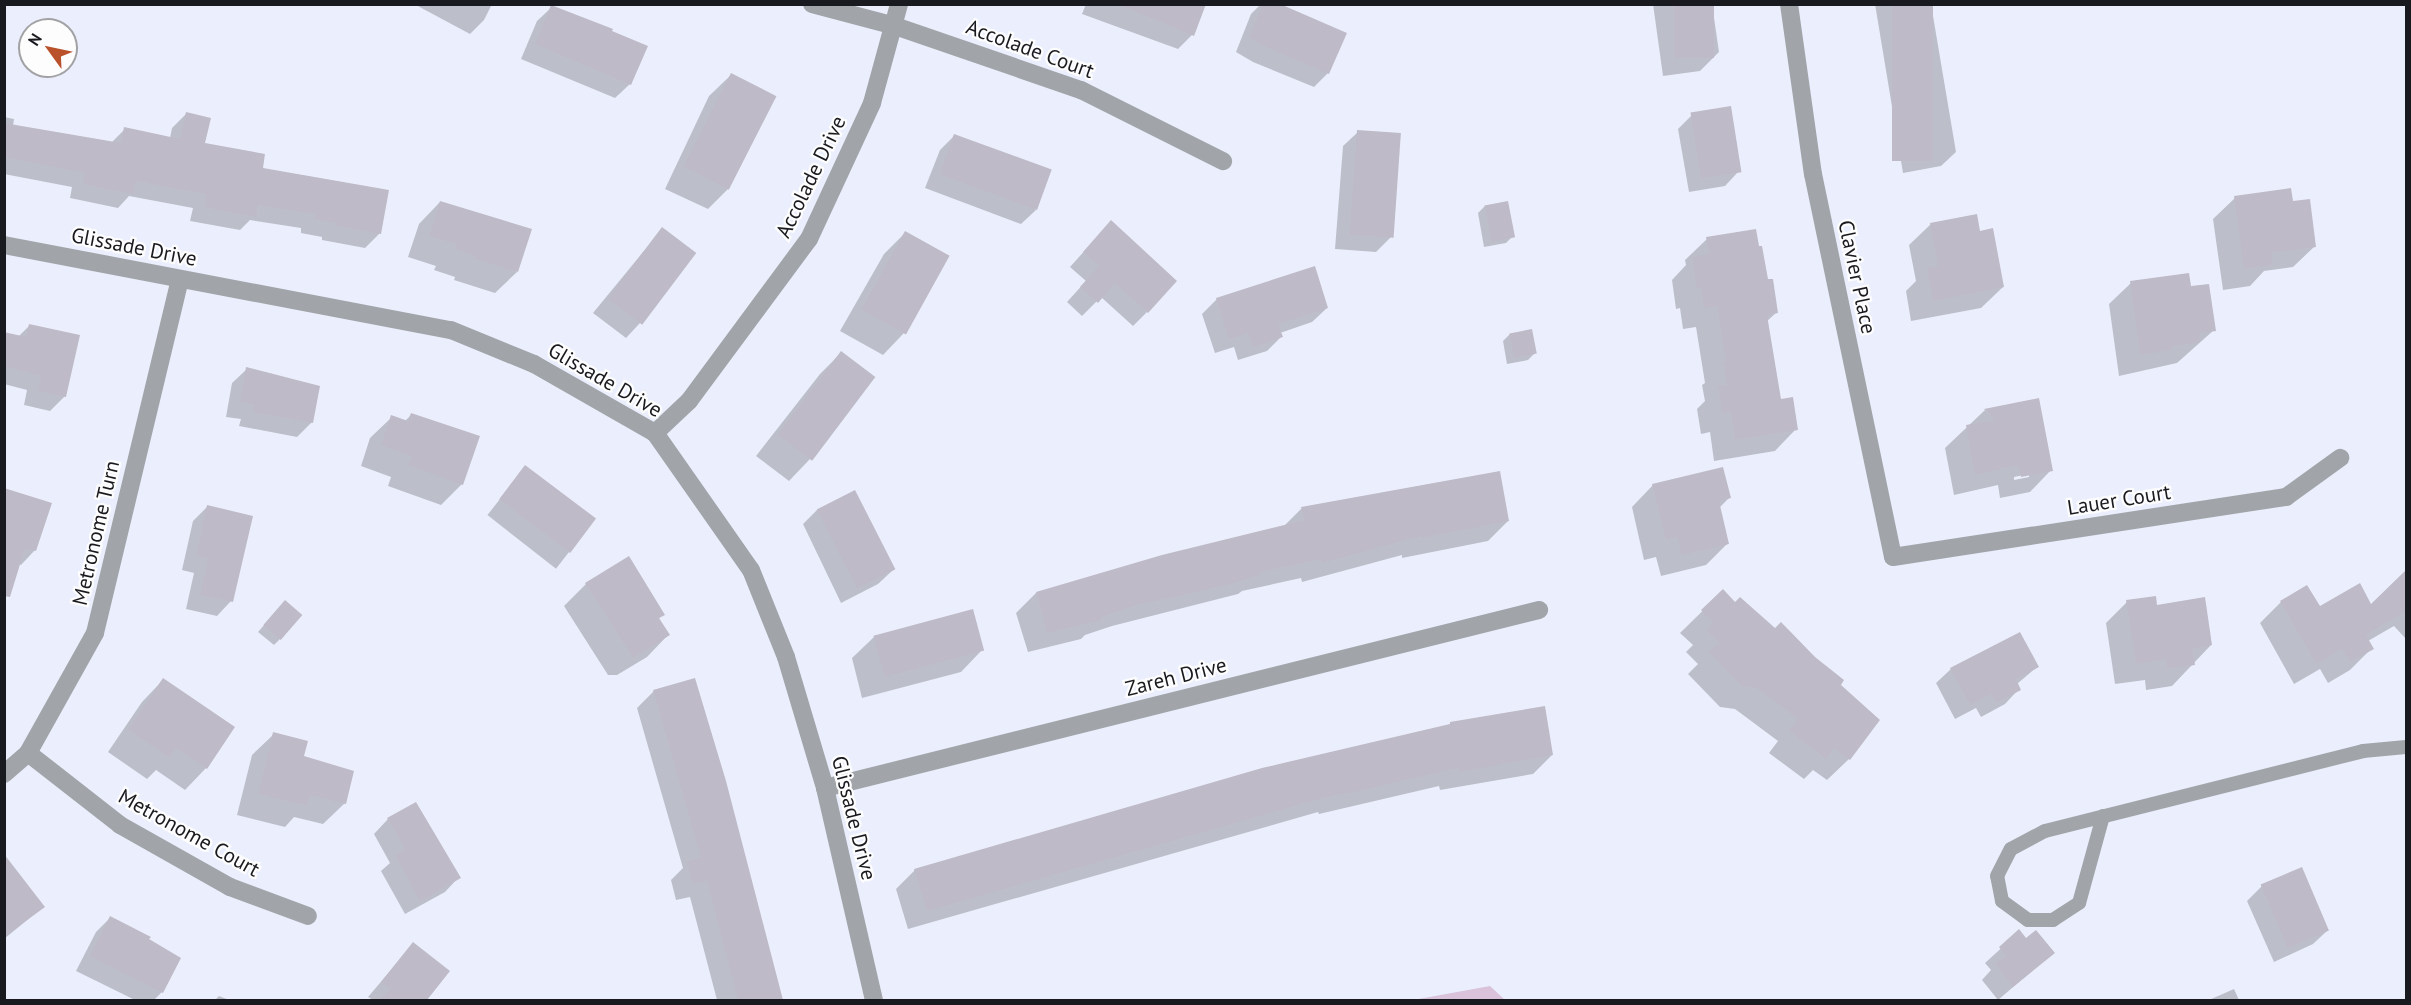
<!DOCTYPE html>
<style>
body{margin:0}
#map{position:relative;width:2411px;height:1005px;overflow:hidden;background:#ebeffd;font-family:"PT Sans",sans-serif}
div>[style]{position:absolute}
.green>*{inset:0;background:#d9c2da}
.shadow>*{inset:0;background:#0003;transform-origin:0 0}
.building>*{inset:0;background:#bebac7;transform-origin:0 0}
.service>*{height:14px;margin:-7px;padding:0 7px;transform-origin:7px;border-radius:7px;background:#a1a5aa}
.minor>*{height:18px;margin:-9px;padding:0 9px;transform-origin:9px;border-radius:9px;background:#a1a5aa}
span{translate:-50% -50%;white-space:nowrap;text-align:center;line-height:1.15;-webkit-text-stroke:4.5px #fdfdfd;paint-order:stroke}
.street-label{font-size:21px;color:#191a1f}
.frame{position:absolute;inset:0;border:6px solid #191a1f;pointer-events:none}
.north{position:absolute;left:18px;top:18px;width:60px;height:60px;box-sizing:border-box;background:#fdfdfd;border:2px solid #a2a2a4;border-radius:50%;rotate:303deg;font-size:16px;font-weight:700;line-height:24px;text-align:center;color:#191a1f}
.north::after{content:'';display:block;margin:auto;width:21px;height:27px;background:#b9512a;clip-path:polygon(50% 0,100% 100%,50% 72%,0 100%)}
</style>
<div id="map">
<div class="green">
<i style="clip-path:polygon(1490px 986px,1505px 1000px,1413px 1000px)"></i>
</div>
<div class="shadow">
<i style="clip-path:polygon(414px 4px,492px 4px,484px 20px,470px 34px)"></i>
<i style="clip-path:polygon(1086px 4px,1204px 4px,1192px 35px,1178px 49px,1082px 14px)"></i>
<i style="clip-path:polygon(1261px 4px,1277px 4px,1328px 73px,1314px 87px,1253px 62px,1236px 52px,1251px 14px)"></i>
<i style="clip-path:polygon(1653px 4px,1712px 4px,1719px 52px,1700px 71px,1663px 76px)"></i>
<i style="clip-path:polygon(1875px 4px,1931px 4px,1956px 152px,1941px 166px,1903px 173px)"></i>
<i style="clip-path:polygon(552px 7px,630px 84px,615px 98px,521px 59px,537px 21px)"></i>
<i style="clip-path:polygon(731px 75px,729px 188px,708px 209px,665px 189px,709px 96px)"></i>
<i style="clip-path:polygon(186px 114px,203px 144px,261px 169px,380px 233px,365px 248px,322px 240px,322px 237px,301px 233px,301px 228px,250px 220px,240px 230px,190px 221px,193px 208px,129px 196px,118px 208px,70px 198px,72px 187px,4px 174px,4px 117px,14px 119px,13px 126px,111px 143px,125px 129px,170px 138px,172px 128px)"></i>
<i style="clip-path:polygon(1692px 115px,1739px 171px,1725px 186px,1689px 192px,1678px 129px)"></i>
<i style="clip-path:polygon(1358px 132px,1391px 237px,1376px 252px,1335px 249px,1343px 146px)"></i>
<i style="clip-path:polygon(954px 136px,1036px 210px,1021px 224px,925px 188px,940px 150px)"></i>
<i style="clip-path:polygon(2235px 198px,2315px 246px,2293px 267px,2264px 271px,2250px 286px,2223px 290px,2213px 219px)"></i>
<i style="clip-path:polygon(440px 202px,517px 272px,495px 293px,454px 280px,455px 277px,434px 270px,436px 266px,408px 257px,419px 224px)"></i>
<i style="clip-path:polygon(1485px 206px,1513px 236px,1506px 243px,1484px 247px,1478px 213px)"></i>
<i style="clip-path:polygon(1931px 224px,1979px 232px,2003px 287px,1981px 308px,1911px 321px,1906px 291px,1916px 281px,1909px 245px)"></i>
<i style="clip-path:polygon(662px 229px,694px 253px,640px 323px,626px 338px,593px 313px)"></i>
<i style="clip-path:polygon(905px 233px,948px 257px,904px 333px,883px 355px,840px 331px,884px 254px)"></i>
<i style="clip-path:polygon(1097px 237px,1147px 312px,1133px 326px,1101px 297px,1082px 316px,1067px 302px,1086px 281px,1070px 267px)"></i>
<i style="clip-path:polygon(1707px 239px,1766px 281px,1777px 312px,1766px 322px,1779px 401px,1796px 429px,1775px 451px,1714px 461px,1710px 432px,1701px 434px,1697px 409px,1705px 401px,1702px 385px,1705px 383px,1696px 327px,1683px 329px,1680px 308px,1676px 309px,1672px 280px,1686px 265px,1685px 260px)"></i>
<i style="clip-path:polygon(2131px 283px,2190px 288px,2214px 330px,2177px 363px,2119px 376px,2109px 304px)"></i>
<i style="clip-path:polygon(1217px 299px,1327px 308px,1312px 322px,1280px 333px,1281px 337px,1267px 351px,1238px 360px,1234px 347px,1215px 353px,1202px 314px)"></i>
<i style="clip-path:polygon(30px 325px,65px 396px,50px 411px,24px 405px,27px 390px,4px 384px,4px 334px,18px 337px)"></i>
<i style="clip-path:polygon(1510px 334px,1535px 353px,1528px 360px,1507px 364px,1503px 341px)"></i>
<i style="clip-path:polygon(841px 353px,810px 459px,789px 481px,756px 456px,820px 374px)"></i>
<i style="clip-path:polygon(247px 369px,273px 374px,312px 422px,297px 437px,239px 426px,241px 419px,226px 417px,232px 383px)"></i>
<i style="clip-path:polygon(evenodd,1985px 410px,2051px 470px,2030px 492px,2000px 498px,1998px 485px,1954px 495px,1945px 448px,1985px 410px,2029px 474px,2029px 477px,2014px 480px,2014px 477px,2029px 474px)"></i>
<i style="clip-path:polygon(411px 415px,462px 484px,441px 505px,388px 486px,391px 477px,361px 466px,370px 438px,392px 417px,405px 421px)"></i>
<i style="left:525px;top:467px;width:87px;height:61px;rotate:38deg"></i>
<i style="clip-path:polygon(1653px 485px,1729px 498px,1719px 508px,1728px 543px,1706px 565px,1661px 576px,1656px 557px,1644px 560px,1632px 507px)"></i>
<i style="clip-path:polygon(4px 494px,35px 550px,21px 565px,19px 564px)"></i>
<i style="clip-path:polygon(207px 507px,231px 601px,217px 616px,186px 609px,194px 573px,182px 570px,193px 521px)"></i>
<i style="clip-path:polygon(1302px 508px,1508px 521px,1488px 541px,1402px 558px,1402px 555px,1302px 582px,1301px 578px,1242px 591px,1238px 594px,1112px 626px,1085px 635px,1081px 639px,1028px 652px,1016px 613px,1036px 593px,1163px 556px,1284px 526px)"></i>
<i style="clip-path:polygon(817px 510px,893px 570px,878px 584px,841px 603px,803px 524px)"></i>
<i style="clip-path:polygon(628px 558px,663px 615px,658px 619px,668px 635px,647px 657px,617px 675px,608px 675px,564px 606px,586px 584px)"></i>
<i style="clip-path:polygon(2406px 572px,2406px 639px,2394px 626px,2368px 641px,2372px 648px,2350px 670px,2328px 683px,2320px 669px,2294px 684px,2260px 623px,2281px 602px,2319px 608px,2371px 606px)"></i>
<i style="clip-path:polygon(1723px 591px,1735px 604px,1814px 659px,1839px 685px,1849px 759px,1827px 780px,1813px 770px,1804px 779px,1769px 753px,1778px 741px,1735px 709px,1720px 707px,1688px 674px,1698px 664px,1686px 652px,1693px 645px,1680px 633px)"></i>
<i style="clip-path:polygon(2127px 602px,2156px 607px,2211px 645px,2172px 686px,2146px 690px,2145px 680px,2115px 684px,2106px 623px)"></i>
<i style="clip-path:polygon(278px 609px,281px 638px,274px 645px,258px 632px)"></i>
<i style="clip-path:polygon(874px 637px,982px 650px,961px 672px,862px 698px,852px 658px)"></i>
<i style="clip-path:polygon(2037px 667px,2017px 684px,2019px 689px,2005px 704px,1981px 717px,1976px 708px,1955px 719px,1936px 683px,1951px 669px)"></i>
<i style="clip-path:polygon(163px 680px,206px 768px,185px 790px,156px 770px,147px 779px,108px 752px,142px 702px)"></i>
<i style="clip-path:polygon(654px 691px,725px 781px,781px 1000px,717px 1000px,690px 897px,676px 900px,671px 880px,683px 868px,637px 708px)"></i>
<i style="clip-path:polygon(1451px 723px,1552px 755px,1533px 774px,1440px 790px,1439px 786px,1319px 814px,1318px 812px,908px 929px,896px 889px,915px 870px,1447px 727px)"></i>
<i style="clip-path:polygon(274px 734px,302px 757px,345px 803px,323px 824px,294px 817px,285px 827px,237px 815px,252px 755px)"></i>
<i style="clip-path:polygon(388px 819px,459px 877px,445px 892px,405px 914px,381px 871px,390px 863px,374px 834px)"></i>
<i style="clip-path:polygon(4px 881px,43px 907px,4px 939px)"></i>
<i style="clip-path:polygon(2262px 886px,2328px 930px,2313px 944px,2274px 962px,2247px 901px)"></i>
<i style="clip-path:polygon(110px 918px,162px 992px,154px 1000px,135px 1000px,76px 971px,96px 932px)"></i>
<i style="clip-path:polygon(2019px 932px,2026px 941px,2053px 953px,1998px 1000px,1982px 980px,1991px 970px,1985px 963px)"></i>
<i style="clip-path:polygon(413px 944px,448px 972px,425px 1000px,373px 1000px,368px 997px)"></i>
<i style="clip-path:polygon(2234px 989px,2239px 1000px,2209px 1000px)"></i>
<i style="clip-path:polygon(219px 996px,229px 1000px,215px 1000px)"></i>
</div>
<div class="building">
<i style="clip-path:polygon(1118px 4px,1206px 4px,1194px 36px)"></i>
<i style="clip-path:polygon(1263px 4px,1280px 4px,1347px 33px,1329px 74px,1268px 48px,1249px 37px)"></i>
<i style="left:1674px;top:4px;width:40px;height:54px"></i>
<i style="left:1892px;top:4px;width:41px;height:157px"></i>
<i style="clip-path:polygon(551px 5px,613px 29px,612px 31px,648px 46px,631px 85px,535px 44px)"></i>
<i style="left:731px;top:73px;width:51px;height:105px;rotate:27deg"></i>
<i style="left:1731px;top:106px;width:67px;height:41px;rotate:81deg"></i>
<i style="clip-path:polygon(186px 112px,211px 118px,205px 143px,265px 154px,263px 168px,389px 190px,381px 234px,335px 226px,336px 223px,314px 219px,315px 214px,258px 205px,256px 217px,204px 207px,206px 194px,136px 181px,133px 194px,83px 184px,85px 173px,4px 157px,4px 123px,121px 143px,124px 127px,180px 139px)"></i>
<i style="left:1357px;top:130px;width:44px;height:105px;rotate:4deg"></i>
<i style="left:954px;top:134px;width:104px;height:43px;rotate:20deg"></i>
<i style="clip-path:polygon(2291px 188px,2293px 201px,2310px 199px,2316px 247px,2271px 253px,2273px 265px,2244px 269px,2234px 196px)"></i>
<i style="clip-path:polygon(440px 201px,532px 229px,518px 272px,474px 259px,476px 256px,455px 249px,456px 244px,429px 236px)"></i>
<i style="left:1508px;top:201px;width:37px;height:24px;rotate:79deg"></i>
<i style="clip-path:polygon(1977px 214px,1980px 231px,1993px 228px,2004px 287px,1933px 301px,1927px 268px,1938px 266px,1930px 223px)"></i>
<i style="clip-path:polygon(1111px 220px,1177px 281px,1148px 313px,1115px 283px,1098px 303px,1080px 287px,1099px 266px,1083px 252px)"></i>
<i style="left:662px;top:227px;width:43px;height:90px;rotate:37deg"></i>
<i style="clip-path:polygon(1756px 229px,1759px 246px,1762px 246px,1768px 279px,1773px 279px,1778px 313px,1767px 315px,1781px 399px,1793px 397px,1798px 430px,1735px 440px,1731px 412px,1722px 413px,1718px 386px,1727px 385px,1723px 362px,1726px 362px,1717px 306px,1704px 308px,1701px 288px,1697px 288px,1692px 257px,1709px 254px,1706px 237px)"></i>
<i style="left:905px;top:231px;width:51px;height:90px;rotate:29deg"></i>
<i style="clip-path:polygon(1315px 266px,1328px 308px,1278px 324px,1283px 337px,1253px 347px,1248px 333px,1229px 339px,1216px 298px)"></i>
<i style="clip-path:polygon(2189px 273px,2191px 286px,2209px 284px,2216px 331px,2199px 333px,2200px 342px,2172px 346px,2172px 350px,2140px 355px,2130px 281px)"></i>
<i style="clip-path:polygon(29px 324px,80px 335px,66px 397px,38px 391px,41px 376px,4px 366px,4px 332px,26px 337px)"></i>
<i style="left:1532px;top:329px;width:25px;height:23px;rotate:79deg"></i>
<i style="left:841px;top:351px;width:43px;height:105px;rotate:37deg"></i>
<i style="clip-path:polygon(246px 367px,320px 386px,313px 423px,253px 412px,254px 405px,240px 402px)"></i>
<i style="clip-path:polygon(2039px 398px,2053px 471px,2021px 477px,2019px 465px,1975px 475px,1966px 425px,1995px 420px,1984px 409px)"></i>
<i style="clip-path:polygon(411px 413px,480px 436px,463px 485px,408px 465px,412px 456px,381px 445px,391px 415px,408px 421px)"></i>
<i style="left:525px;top:465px;width:89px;height:43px;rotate:37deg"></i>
<i style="clip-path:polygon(1723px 467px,1731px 498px,1719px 501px,1729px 544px,1682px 555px,1677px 537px,1666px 540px,1652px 484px)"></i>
<i style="clip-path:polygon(1500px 471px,1509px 521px,1422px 538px,1421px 536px,1322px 563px,1321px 559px,1259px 572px,1260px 575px,1227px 585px,1133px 606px,1101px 617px,1102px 620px,1047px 633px,1036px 592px,1162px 555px,1305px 520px,1301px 507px)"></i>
<i style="clip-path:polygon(4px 488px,52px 503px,36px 551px,25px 548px,10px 597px,4px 596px)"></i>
<i style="left:855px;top:490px;width:89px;height:43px;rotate:63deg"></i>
<i style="clip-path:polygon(207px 505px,253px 516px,233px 602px,200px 595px,208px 558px,196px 556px)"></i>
<i style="clip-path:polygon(629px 556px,665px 615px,659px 618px,670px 635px,633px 658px,585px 583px)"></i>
<i style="clip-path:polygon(2406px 570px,2406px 611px,2366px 635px,2374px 649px,2350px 662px,2342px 649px,2316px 664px,2280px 601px,2307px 585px,2320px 606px,2360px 583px,2371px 604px)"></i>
<i style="clip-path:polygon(1723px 589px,1735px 602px,1740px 597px,1775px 628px,1781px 622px,1815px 657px,1844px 680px,1841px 685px,1880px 720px,1850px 760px,1834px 748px,1826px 759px,1789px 731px,1798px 719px,1757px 688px,1742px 686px,1708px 651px,1720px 643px,1706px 630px,1713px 623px,1701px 610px)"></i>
<i style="clip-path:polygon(2156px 596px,2157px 605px,2205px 597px,2212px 645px,2192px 649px,2195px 665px,2167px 669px,2166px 659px,2136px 664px,2126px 600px)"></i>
<i style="left:285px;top:600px;width:23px;height:33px;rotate:41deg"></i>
<i style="left:973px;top:609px;width:43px;height:103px;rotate:75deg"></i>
<i style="clip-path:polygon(2020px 632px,2039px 667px,2016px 679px,2021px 690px,1996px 703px,1991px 694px,1970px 705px,1950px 668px)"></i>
<i style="clip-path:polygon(163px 678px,235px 727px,207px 769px,176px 748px,170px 758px,128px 730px)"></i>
<i style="clip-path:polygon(695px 678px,726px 781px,783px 1000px,738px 1000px,707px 881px,693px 884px,687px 862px,701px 858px,653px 690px)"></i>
<i style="clip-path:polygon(1545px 706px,1553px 755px,1459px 772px,1458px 768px,1337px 796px,1337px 794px,927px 911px,914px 869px,1262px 768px,1450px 724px,1450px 722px)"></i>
<i style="clip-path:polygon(273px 732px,308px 741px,304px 756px,354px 771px,346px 804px,310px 795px,307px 806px,258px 794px)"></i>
<i style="clip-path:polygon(416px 802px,461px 878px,420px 901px,395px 855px,405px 849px,387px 818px)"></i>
<i style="clip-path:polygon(4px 854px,45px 907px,4px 937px)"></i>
<i style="left:2302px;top:867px;width:69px;height:45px;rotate:67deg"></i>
<i style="clip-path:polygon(110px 916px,151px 937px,149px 939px,181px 958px,163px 993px,90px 956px)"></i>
<i style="clip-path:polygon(2019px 929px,2026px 938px,2036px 930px,2055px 953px,2013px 987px,1995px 964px,2006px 956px,1999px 947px)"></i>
<i style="clip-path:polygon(413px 942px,450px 971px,427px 1000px,380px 1000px,390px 989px,381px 982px)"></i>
</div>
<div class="service">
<i style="left:2103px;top:816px;width:90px;rotate:105.4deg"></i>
<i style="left:2079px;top:903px;width:31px;rotate:147deg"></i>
<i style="left:2053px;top:920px;width:25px;rotate:180deg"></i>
<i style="left:2028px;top:920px;width:32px;rotate:-144deg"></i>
<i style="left:2002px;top:901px;width:25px;rotate:-101deg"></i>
<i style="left:1997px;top:876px;width:30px;rotate:-63deg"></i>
<i style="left:2011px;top:849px;width:38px;rotate:-28deg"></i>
<i style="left:2045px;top:831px;width:328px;rotate:-14.1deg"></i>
<i style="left:2363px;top:751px;width:43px;rotate:-5.3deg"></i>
</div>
<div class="minor">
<i style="left:812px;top:4px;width:86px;rotate:14.8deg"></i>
<i style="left:895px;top:26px;width:197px;rotate:19deg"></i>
<i style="left:1081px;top:90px;width:159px;rotate:26.6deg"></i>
<i style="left:1789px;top:4px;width:172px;rotate:82deg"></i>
<i style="left:1813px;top:174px;width:391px;rotate:78.2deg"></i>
<i style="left:1893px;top:557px;width:398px;rotate:-8.7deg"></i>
<i style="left:2286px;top:497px;width:67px;rotate:-35.8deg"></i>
<i style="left:4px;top:245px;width:455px;rotate:10.8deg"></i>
<i style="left:451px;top:330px;width:90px;rotate:22.3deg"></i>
<i style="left:534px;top:364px;width:139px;rotate:29.7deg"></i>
<i style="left:655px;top:433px;width:167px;rotate:55deg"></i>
<i style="left:751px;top:570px;width:94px;rotate:68.1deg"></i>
<i style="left:786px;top:657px;width:137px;rotate:73.4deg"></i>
<i style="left:825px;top:788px;width:218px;rotate:77deg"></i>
<i style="left:655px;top:433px;width:47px;rotate:-43.3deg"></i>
<i style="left:689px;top:401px;width:202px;rotate:-53.5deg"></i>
<i style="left:809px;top:239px;width:150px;rotate:-65.1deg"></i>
<i style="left:872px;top:103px;width:103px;rotate:-74.7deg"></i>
<i style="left:28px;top:753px;width:117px;rotate:38deg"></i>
<i style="left:120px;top:825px;width:126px;rotate:29.4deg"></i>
<i style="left:230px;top:887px;width:83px;rotate:20.4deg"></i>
<i style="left:4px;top:774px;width:32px;rotate:-41deg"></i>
<i style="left:28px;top:753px;width:137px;rotate:-60.8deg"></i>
<i style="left:95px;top:633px;width:364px;rotate:-76.5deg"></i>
<i style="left:825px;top:788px;width:736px;rotate:-14deg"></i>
</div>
<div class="street-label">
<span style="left:1030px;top:49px;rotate:20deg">Accolade Court</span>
<span style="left:811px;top:177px;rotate:-64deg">Accolade Drive</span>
<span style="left:134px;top:247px;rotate:11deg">Glissade Drive</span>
<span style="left:1857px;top:277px;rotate:78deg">Clavier Place</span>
<span style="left:605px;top:380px;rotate:30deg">Glissade Drive</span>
<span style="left:2119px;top:500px;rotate:-9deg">Lauer Court</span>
<span style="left:96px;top:533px;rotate:-77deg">Metronome Turn</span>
<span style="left:1176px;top:677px;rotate:-14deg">Zareh Drive</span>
<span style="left:854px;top:818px;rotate:76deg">Glissade Drive</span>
<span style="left:189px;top:833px;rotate:29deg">Metronome Court</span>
</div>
<div class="frame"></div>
<div class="north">N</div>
</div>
